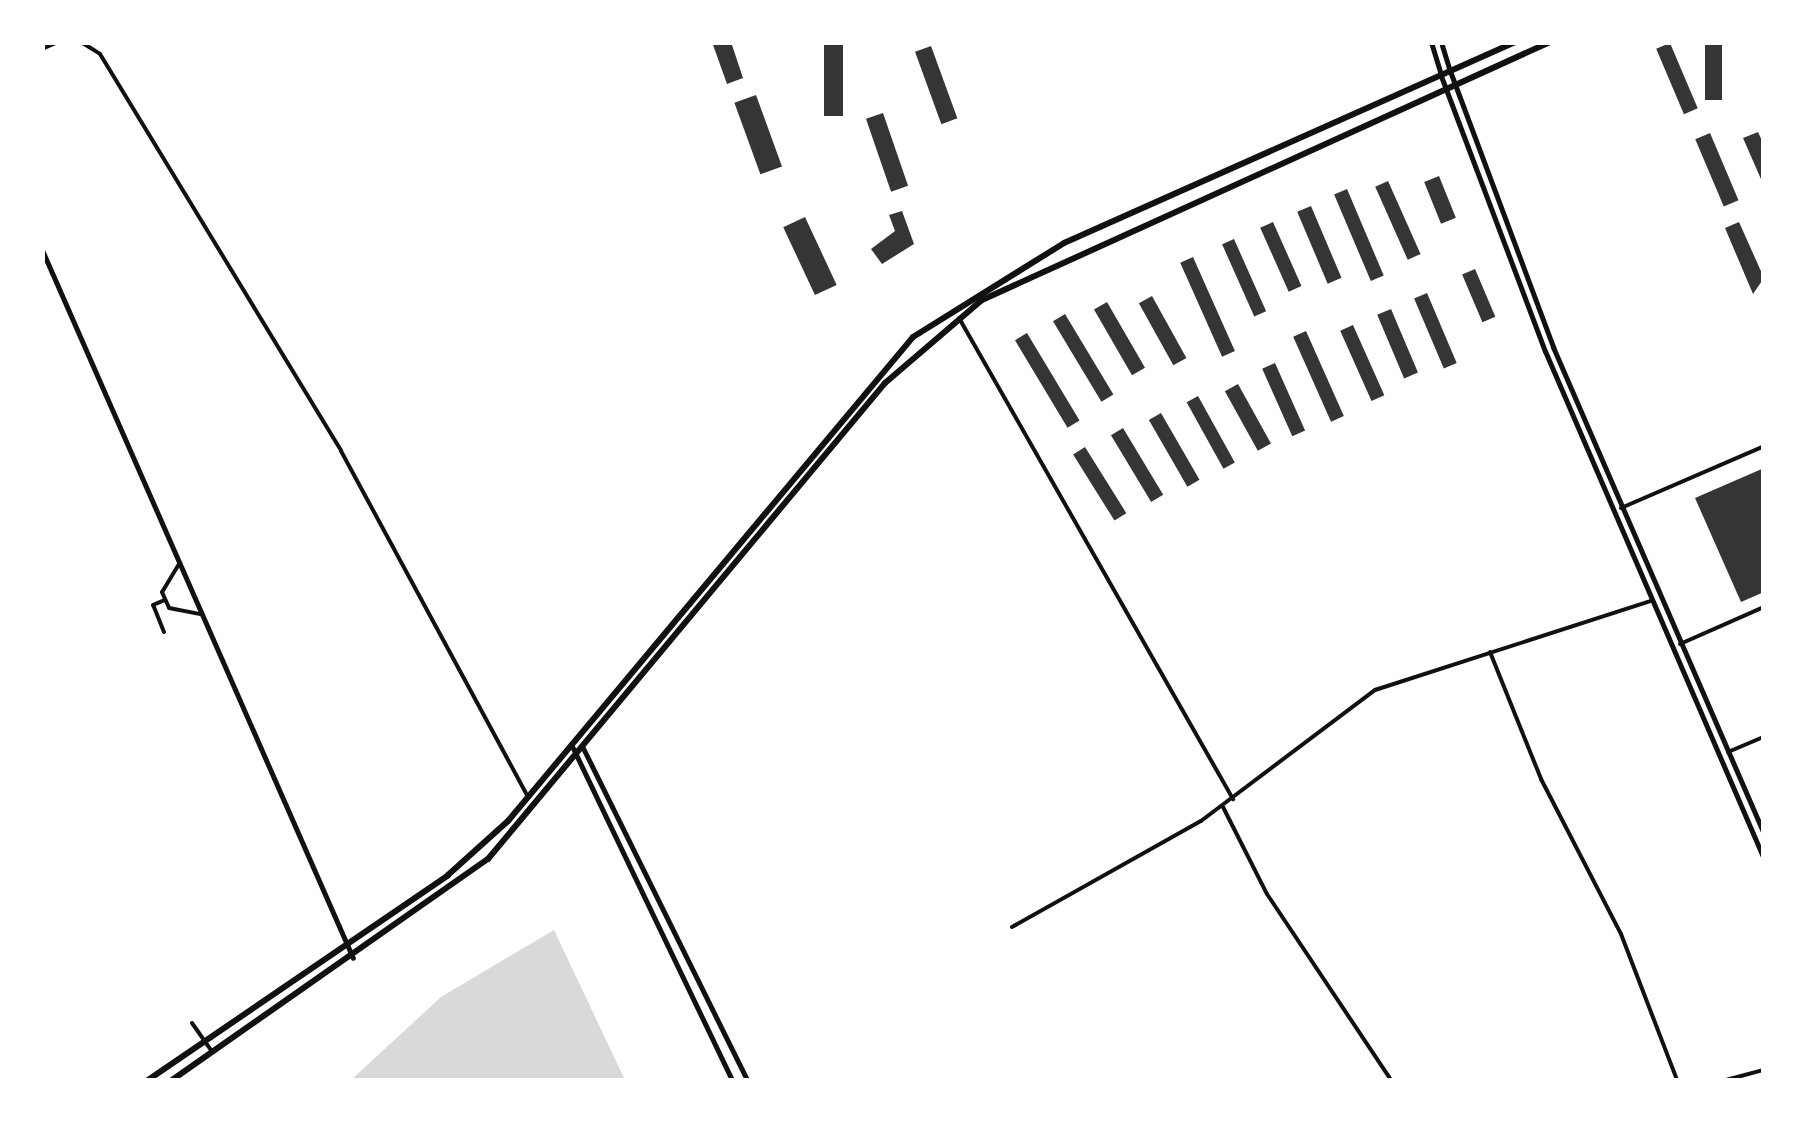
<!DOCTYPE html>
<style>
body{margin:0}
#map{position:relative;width:1806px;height:1123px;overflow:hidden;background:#fff;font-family:Signika,sans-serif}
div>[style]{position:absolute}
.water>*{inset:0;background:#d9d9d9}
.building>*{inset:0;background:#353535;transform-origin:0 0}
.minor>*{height:4px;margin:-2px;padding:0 2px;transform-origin:2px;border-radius:2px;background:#111}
.tertiary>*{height:5px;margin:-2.5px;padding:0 2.5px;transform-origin:2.5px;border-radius:2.5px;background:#111}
.secondary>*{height:5px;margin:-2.5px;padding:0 2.5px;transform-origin:2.5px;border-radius:2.5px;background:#111}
.primary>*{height:6px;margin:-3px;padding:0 3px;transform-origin:3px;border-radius:3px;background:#111}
span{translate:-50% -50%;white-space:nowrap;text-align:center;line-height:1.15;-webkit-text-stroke:8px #fff;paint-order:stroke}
.frame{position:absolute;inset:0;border:45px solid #fff;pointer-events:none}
</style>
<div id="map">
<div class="water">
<i style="clip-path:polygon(554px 930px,625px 1080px,351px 1080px,441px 997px)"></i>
</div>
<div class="building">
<i style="clip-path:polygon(712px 42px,731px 42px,743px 78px,727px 84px)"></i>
<i style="left:824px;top:42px;width:19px;height:74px"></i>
<i style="left:1705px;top:42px;width:17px;height:58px"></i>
<i style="left:1670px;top:43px;width:71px;height:15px;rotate:67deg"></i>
<i style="left:931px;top:46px;width:77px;height:17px;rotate:70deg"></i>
<i style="left:756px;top:95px;width:76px;height:23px;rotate:70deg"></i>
<i style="left:883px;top:113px;width:77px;height:18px;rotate:71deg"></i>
<i style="clip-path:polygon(1758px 132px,1764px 145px,1764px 186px,1743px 138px)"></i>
<i style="left:1710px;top:133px;width:73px;height:16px;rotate:67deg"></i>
<i style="left:1439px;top:176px;width:45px;height:16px;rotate:68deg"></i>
<i style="left:1388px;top:181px;width:80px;height:14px;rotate:66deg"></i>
<i style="left:1347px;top:189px;width:94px;height:14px;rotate:67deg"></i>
<i style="left:1311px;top:206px;width:78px;height:15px;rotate:67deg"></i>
<i style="clip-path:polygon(902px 211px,914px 244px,882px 264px,871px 249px,895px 231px,889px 215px)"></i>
<i style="left:805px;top:217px;width:75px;height:24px;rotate:65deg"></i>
<i style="left:1273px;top:222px;width:70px;height:14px;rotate:66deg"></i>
<i style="clip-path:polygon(1739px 222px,1764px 278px,1753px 294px,1725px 228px)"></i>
<i style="left:1234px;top:239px;width:79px;height:13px;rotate:66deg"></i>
<i style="left:1193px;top:257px;width:103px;height:14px;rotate:66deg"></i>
<i style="left:1475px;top:269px;width:52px;height:14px;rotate:67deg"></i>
<i style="left:1427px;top:293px;width:76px;height:14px;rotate:67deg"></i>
<i style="left:1152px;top:296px;width:71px;height:15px;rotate:61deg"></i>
<i style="left:1107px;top:302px;width:76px;height:15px;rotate:60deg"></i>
<i style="left:1391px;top:309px;width:69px;height:15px;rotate:67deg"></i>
<i style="left:1065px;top:314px;width:94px;height:14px;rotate:59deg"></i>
<i style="left:1353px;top:325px;width:77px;height:14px;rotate:66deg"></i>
<i style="left:1306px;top:331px;width:93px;height:14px;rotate:66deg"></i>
<i style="left:1027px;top:333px;width:102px;height:14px;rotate:59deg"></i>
<i style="left:1275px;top:363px;width:74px;height:14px;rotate:66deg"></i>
<i style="left:1238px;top:384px;width:68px;height:15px;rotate:61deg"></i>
<i style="left:1198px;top:396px;width:76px;height:13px;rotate:61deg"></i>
<i style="left:1161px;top:413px;width:77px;height:14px;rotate:60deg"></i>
<i style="left:1123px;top:428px;width:78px;height:14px;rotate:59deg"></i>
<i style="left:1085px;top:447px;width:78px;height:14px;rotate:58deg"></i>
<i style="clip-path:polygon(1764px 468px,1764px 592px,1741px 602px,1695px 498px)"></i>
</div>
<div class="minor">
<i style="left:81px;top:42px;width:22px;rotate:32deg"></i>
<i style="left:100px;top:54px;width:464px;rotate:58.7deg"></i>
<i style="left:341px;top:451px;width:393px;rotate:61.6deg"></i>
<i style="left:42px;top:49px;width:17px;rotate:-24deg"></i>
<i style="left:959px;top:318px;width:554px;rotate:60.33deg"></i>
<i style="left:1621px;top:508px;width:156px;rotate:-23.4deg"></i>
<i style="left:179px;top:564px;width:33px;rotate:121deg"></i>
<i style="left:162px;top:592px;width:17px;rotate:66deg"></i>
<i style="left:169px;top:608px;width:32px;rotate:11deg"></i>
<i style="left:164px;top:632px;width:29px;rotate:-112deg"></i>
<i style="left:153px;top:605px;width:13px;rotate:-23deg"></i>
<i style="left:1680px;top:644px;width:92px;rotate:-23.8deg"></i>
<i style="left:1490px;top:652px;width:137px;rotate:68.1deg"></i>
<i style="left:1541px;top:779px;width:174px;rotate:62.7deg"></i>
<i style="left:1621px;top:934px;width:156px;rotate:69deg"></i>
<i style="left:1728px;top:752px;width:39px;rotate:-23deg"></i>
<i style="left:1223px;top:807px;width:97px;rotate:63.2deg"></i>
<i style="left:1267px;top:894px;width:224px;rotate:56.3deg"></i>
<i style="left:1012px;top:927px;width:217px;rotate:-29.3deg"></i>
<i style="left:1201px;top:821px;width:218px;rotate:-37deg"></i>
<i style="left:1375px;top:690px;width:290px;rotate:-17.9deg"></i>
<i style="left:192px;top:1023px;width:35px;rotate:55deg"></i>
<i style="left:1726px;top:1080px;width:39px;rotate:-15deg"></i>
</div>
<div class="tertiary">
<i style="left:1431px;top:42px;width:34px;rotate:73deg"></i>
<i style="left:1441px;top:42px;width:30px;rotate:73deg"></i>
<i style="left:42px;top:250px;width:773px;rotate:66.29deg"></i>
<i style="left:571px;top:744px;width:373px;rotate:64.4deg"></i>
<i style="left:583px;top:748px;width:370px;rotate:63.7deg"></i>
</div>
<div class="secondary">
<i style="left:1450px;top:71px;width:295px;rotate:69.5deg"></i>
<i style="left:1553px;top:347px;width:531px;rotate:66.57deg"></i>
<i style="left:1441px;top:76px;width:294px;rotate:69.3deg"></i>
<i style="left:1545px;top:351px;width:553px;rotate:66.68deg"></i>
</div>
<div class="primary">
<i style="left:148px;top:1080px;width:363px;rotate:-34.3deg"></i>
<i style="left:448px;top:875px;width:81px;rotate:-42deg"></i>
<i style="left:508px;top:821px;width:631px;rotate:-50.08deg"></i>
<i style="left:913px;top:337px;width:178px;rotate:-31.9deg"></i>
<i style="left:1064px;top:243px;width:494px;rotate:-24deg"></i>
<i style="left:172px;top:1080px;width:386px;rotate:-35deg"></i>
<i style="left:488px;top:859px;width:620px;rotate:-50.17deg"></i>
<i style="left:885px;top:383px;width:128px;rotate:-40.6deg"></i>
<i style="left:982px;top:300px;width:624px;rotate:-24.43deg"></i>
</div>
<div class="frame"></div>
</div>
